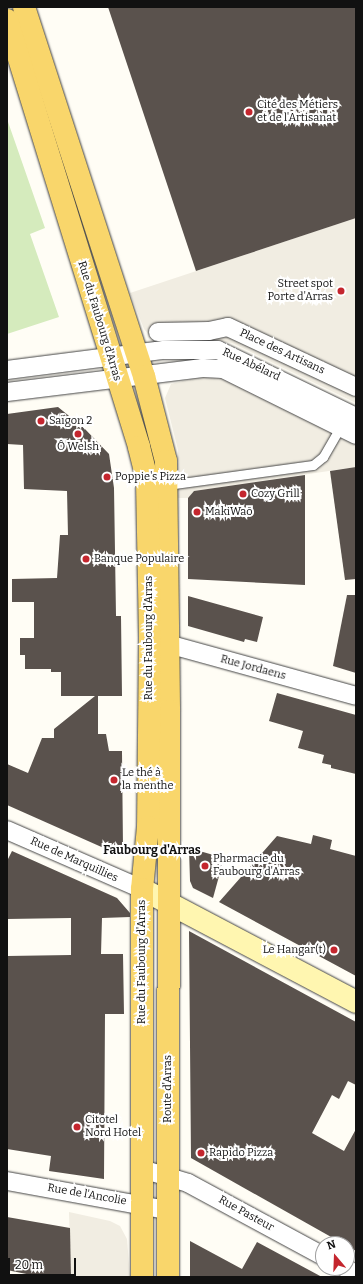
<!DOCTYPE html>
<meta charset="utf-8">
<style>
body{margin:0}
#map{position:relative;width:363px;height:1284px;overflow:hidden;background:#fffdf5;font-family:Bitter,serif}
div>[style]{position:absolute}
.green>*{inset:0;background:#d5ebbd}
.plaza>*{inset:0;background:#f1ede2}
.building>*{inset:0;background:#5a524d}
.roads{filter:drop-shadow(0 0 1px #444) drop-shadow(0 0 1px #444)}
.lane>*{height:9px;margin:-4.5px;padding:0 4.5px;transform-origin:4.5px;border-radius:4.5px;background:#fff}
.street>*{height:18px;margin:-9px;padding:0 9px;transform-origin:9px;border-radius:9px;background:#fff}
.secondary>*{height:22px;margin:-11px;padding:0 11px;transform-origin:11px;border-radius:11px;background:#fff6b0}
.primary>*{height:22px;margin:-11px;padding:0 11px;transform-origin:11px;border-radius:11px;background:#f9d66b}
.dots>*{width:11px;height:11px;translate:-50% -50%;box-sizing:border-box;border:2px solid #fff;border-radius:50%}
span{translate:-50% -50%;white-space:nowrap;text-align:center;line-height:1.15;-webkit-text-stroke:4px #fff;paint-order:stroke}
.poi-label{font-size:11px;color:#111}
.left{translate:0 -50%;text-align:left}
.right{translate:-100% -50%;text-align:right}
.street-label{font-size:11px;color:#111}
.neighbourhood-label{font-size:12px;color:#111;font-weight:700}
.frame{position:absolute;inset:0;border:8px solid #111;pointer-events:none}
.north{position:absolute;left:315px;top:1236px;width:40px;height:40px;box-sizing:border-box;background:#fff;border:1px solid #a0a0a0;border-radius:50%;rotate:341deg;font-size:11px;font-weight:700;line-height:16px;text-align:center;color:#111}
.north::after{content:'';display:block;margin:auto;width:14px;height:18px;background:#c4262e;clip-path:polygon(50% 0,100% 100%,50% 72%,0 100%)}
.scale{position:absolute;left:8px;top:1258px;width:68px;height:18px;box-sizing:border-box;border:2px solid #111;border-top:0;padding-left:5px;font-size:12px;line-height:14px;white-space:nowrap;color:#111;-webkit-text-stroke:3px #fff;paint-order:stroke}
</style>
<div id="map">
<div class="green">
<i style="clip-path:polygon(7px 119px,45px 228px,30px 234px,59px 317px,7px 334px)"></i>
</div>
<div class="plaza">
<i style="clip-path:polygon(356px 218px,356px 403px,232px 343px,209px 339px,161px 342px,150px 336px,144px 329px,130px 293px)"></i>
<i style="clip-path:polygon(206px 375px,217px 375px,356px 441px,356px 467px,194px 491px,188px 498px,176px 498px,178px 450px,165px 398px,171px 384px)"></i>
<i style="clip-path:polygon(69px 1212px,110px 1221px,120px 1226px,127px 1239px,130px 1277px,71px 1277px)"></i>
</div>
<div class="building">
<i style="clip-path:polygon(108px 7px,356px 7px,356px 218px,196px 271px)"></i>
<i style="clip-path:polygon(58px 407px,84px 428px,109px 454px,114px 488px,116px 616px,121px 616px,122px 696px,98px 696px,98px 734px,106px 734px,109px 751px,122px 751px,123px 847px,115px 853px,7px 805px,7px 764px,28px 773px,42px 738px,54px 738px,54px 729px,95px 696px,61px 696px,61px 672px,51px 672px,51px 669px,25px 669px,25px 655px,20px 655px,20px 638px,34px 638px,34px 602px,12px 602px,12px 579px,57px 578px,60px 535px,68px 535px,67px 491px,24px 489px,23px 445px,7px 444px,7px 414px)"></i>
<i style="clip-path:polygon(356px 467px,356px 579px,345px 580px,330px 471px)"></i>
<i style="clip-path:polygon(305px 475px,305px 585px,188px 579px,188px 498px,194px 491px)"></i>
<i style="clip-path:polygon(347px 595px,356px 595px,356px 673px,333px 666px)"></i>
<i style="clip-path:polygon(188px 596px,263px 617px,257px 642px,245px 639px,244px 642px,188px 626px)"></i>
<i style="clip-path:polygon(277px 693px,356px 715px,356px 774px,331px 768px,331px 765px,322px 763px,324px 755px,298px 748px,303px 731px,269px 721px)"></i>
<i style="clip-path:polygon(313px 835px,332px 840px,330px 849px,356px 856px,356px 976px,219px 902px,277px 836px,311px 844px)"></i>
<i style="clip-path:polygon(189px 848px,224px 858px,213px 898px,193px 888px,190px 881px)"></i>
<i style="clip-path:polygon(12px 851px,117px 898px,130px 913px,130px 917px,102px 918px,101px 954px,123px 954px,124px 1014px,105px 1014px,104px 1179px,49px 1171px,51px 1156px,7px 1149px,7px 956px,71px 955px,71px 918px,7px 919px,7px 861px)"></i>
<i style="clip-path:polygon(189px 931px,356px 1022px,356px 1085px,348px 1081px,339px 1099px,332px 1095px,312px 1133px,344px 1151px,356px 1129px,356px 1251px,191px 1158px)"></i>
<i style="clip-path:polygon(7px 1217px,70px 1228px,71px 1277px,41px 1277px,7px 1270px)"></i>
<i style="clip-path:polygon(190px 1241px,242px 1269px,257px 1242px,322px 1277px,190px 1277px)"></i>
</div>
<div class="roads">
<div class="lane">
<i style="left:167px;top:485px;width:147px;rotate:-7.8deg"></i>
<i style="left:313px;top:465px;width:13px;rotate:-39deg"></i>
<i style="left:323px;top:457px;width:34px;rotate:-60deg"></i>
</div>
<div class="street">
<i style="left:158px;top:332px;width:51px;rotate:-1.1deg"></i>
<i style="left:209px;top:331px;width:19px;rotate:-12deg"></i>
<i style="left:228px;top:327px;width:141px;rotate:25.1deg"></i>
<i style="left:7px;top:370px;width:158px;rotate:-7.3deg"></i>
<i style="left:164px;top:350px;width:54px"></i>
<i style="left:218px;top:350px;width:153px;rotate:25.9deg"></i>
<i style="left:7px;top:392px;width:197px;rotate:-7deg"></i>
<i style="left:203px;top:368px;width:20px;rotate:3deg"></i>
<i style="left:223px;top:369px;width:148px;rotate:26.4deg"></i>
<i style="left:157px;top:641px;width:206px;rotate:15.4deg"></i>
<i style="left:7px;top:830px;width:147px;rotate:23.6deg"></i>
<i style="left:142px;top:1169px;width:48px;rotate:16.9deg"></i>
<i style="left:188px;top:1183px;width:153px;rotate:28.4deg"></i>
<i style="left:7px;top:1181px;width:163px;rotate:10.3deg"></i>
<i style="left:345px;top:1268px;width:13px;rotate:29deg"></i>
</div>
<div class="secondary">
<i style="left:142px;top:889px;width:242px;rotate:27.8deg"></i>
</div>
<div class="primary">
<i style="left:24px;top:7px;width:388px;rotate:72deg"></i>
<i style="left:144px;top:376px;width:88px;rotate:75.5deg"></i>
<i style="left:166px;top:461px;width:250px;rotate:89.3deg"></i>
<i style="left:169px;top:711px;width:566px;rotate:90.1deg"></i>
<i style="left:7px;top:20px;width:447px;rotate:72.8deg"></i>
<i style="left:139px;top:447px;width:34px;rotate:76deg"></i>
<i style="left:147px;top:480px;width:160px;rotate:88.9deg"></i>
<i style="left:150px;top:640px;width:187px;rotate:90.6deg"></i>
<i style="left:148px;top:827px;width:62px;rotate:95.5deg"></i>
<i style="left:142px;top:889px;width:388px;rotate:90deg"></i>
</div>
</div>
<div class="dots">
<i style="left:249px;top:112px;background:#c4262e"></i>
<i style="left:341px;top:291px;background:#c4262e"></i>
<i style="left:41px;top:421px;background:#c4262e"></i>
<i style="left:78px;top:434px;background:#c4262e"></i>
<i style="left:107px;top:477px;background:#c4262e"></i>
<i style="left:243px;top:494px;background:#c4262e"></i>
<i style="left:197px;top:512px;background:#c4262e"></i>
<i style="left:86px;top:559px;background:#c4262e"></i>
<i style="left:114px;top:780px;background:#c4262e"></i>
<i style="left:205px;top:866px;background:#c4262e"></i>
<i style="left:334px;top:950px;background:#c4262e"></i>
<i style="left:77px;top:1127px;background:#c4262e"></i>
<i style="left:201px;top:1153px;background:#c4262e"></i>
</div>
<div class="poi-label">
<span class="left" style="left:257px;top:112px">Cité des Métiers<br>et de l'Artisanat</span>
<span class="right" style="left:333px;top:291px">Street spot<br>Porte d'Arras</span>
<span class="left" style="left:49px;top:421px">Saïgon 2</span>
<span style="left:78px;top:447px">Ô Welsh</span>
<span class="left" style="left:115px;top:477px">Poppie's Pizza</span>
<span class="left" style="left:251px;top:494px">Cozy Grill</span>
<span class="left" style="left:205px;top:512px">MakiWaō</span>
<span class="left" style="left:94px;top:559px">Banque Populaire</span>
<span class="left" style="left:122px;top:780px">Le thé à<br>la menthe</span>
<span class="left" style="left:213px;top:866px">Pharmacie du<br>Faubourg d'Arras</span>
<span class="right" style="left:326px;top:950px">Le Hangar(t)</span>
<span class="left" style="left:85px;top:1127px">Citotel<br>Nord Hotel</span>
<span class="left" style="left:209px;top:1153px">Rapido Pizza</span>
</div>
<div class="street-label">
<span style="left:99px;top:321px;rotate:73deg">Rue du Faubourg d'Arras</span>
<span style="left:282px;top:352px;rotate:25deg">Place des Artisans</span>
<span style="left:251px;top:365px;rotate:25deg">Rue Abélard</span>
<span style="left:149px;top:638px;rotate:-90deg">Rue du Faubourg d'Arras</span>
<span style="left:253px;top:668px;rotate:15deg">Rue Jordaens</span>
<span style="left:74px;top:860px;rotate:24deg">Rue de Marquillies</span>
<span style="left:142px;top:962px;rotate:-90deg">Rue du Faubourg d'Arras</span>
<span style="left:168px;top:1089px;rotate:-90deg">Route d'Arras</span>
<span style="left:87px;top:1195px;rotate:10deg">Rue de l'Ancolie</span>
<span style="left:246px;top:1214px;rotate:29deg">Rue Pasteur</span>
</div>
<div class="neighbourhood-label">
<span style="left:152px;top:851px">Faubourg d'Arras</span>
</div>
<div class="frame"></div>
<div class="north">N</div>
<div class="scale">20 m</div>
</div>
